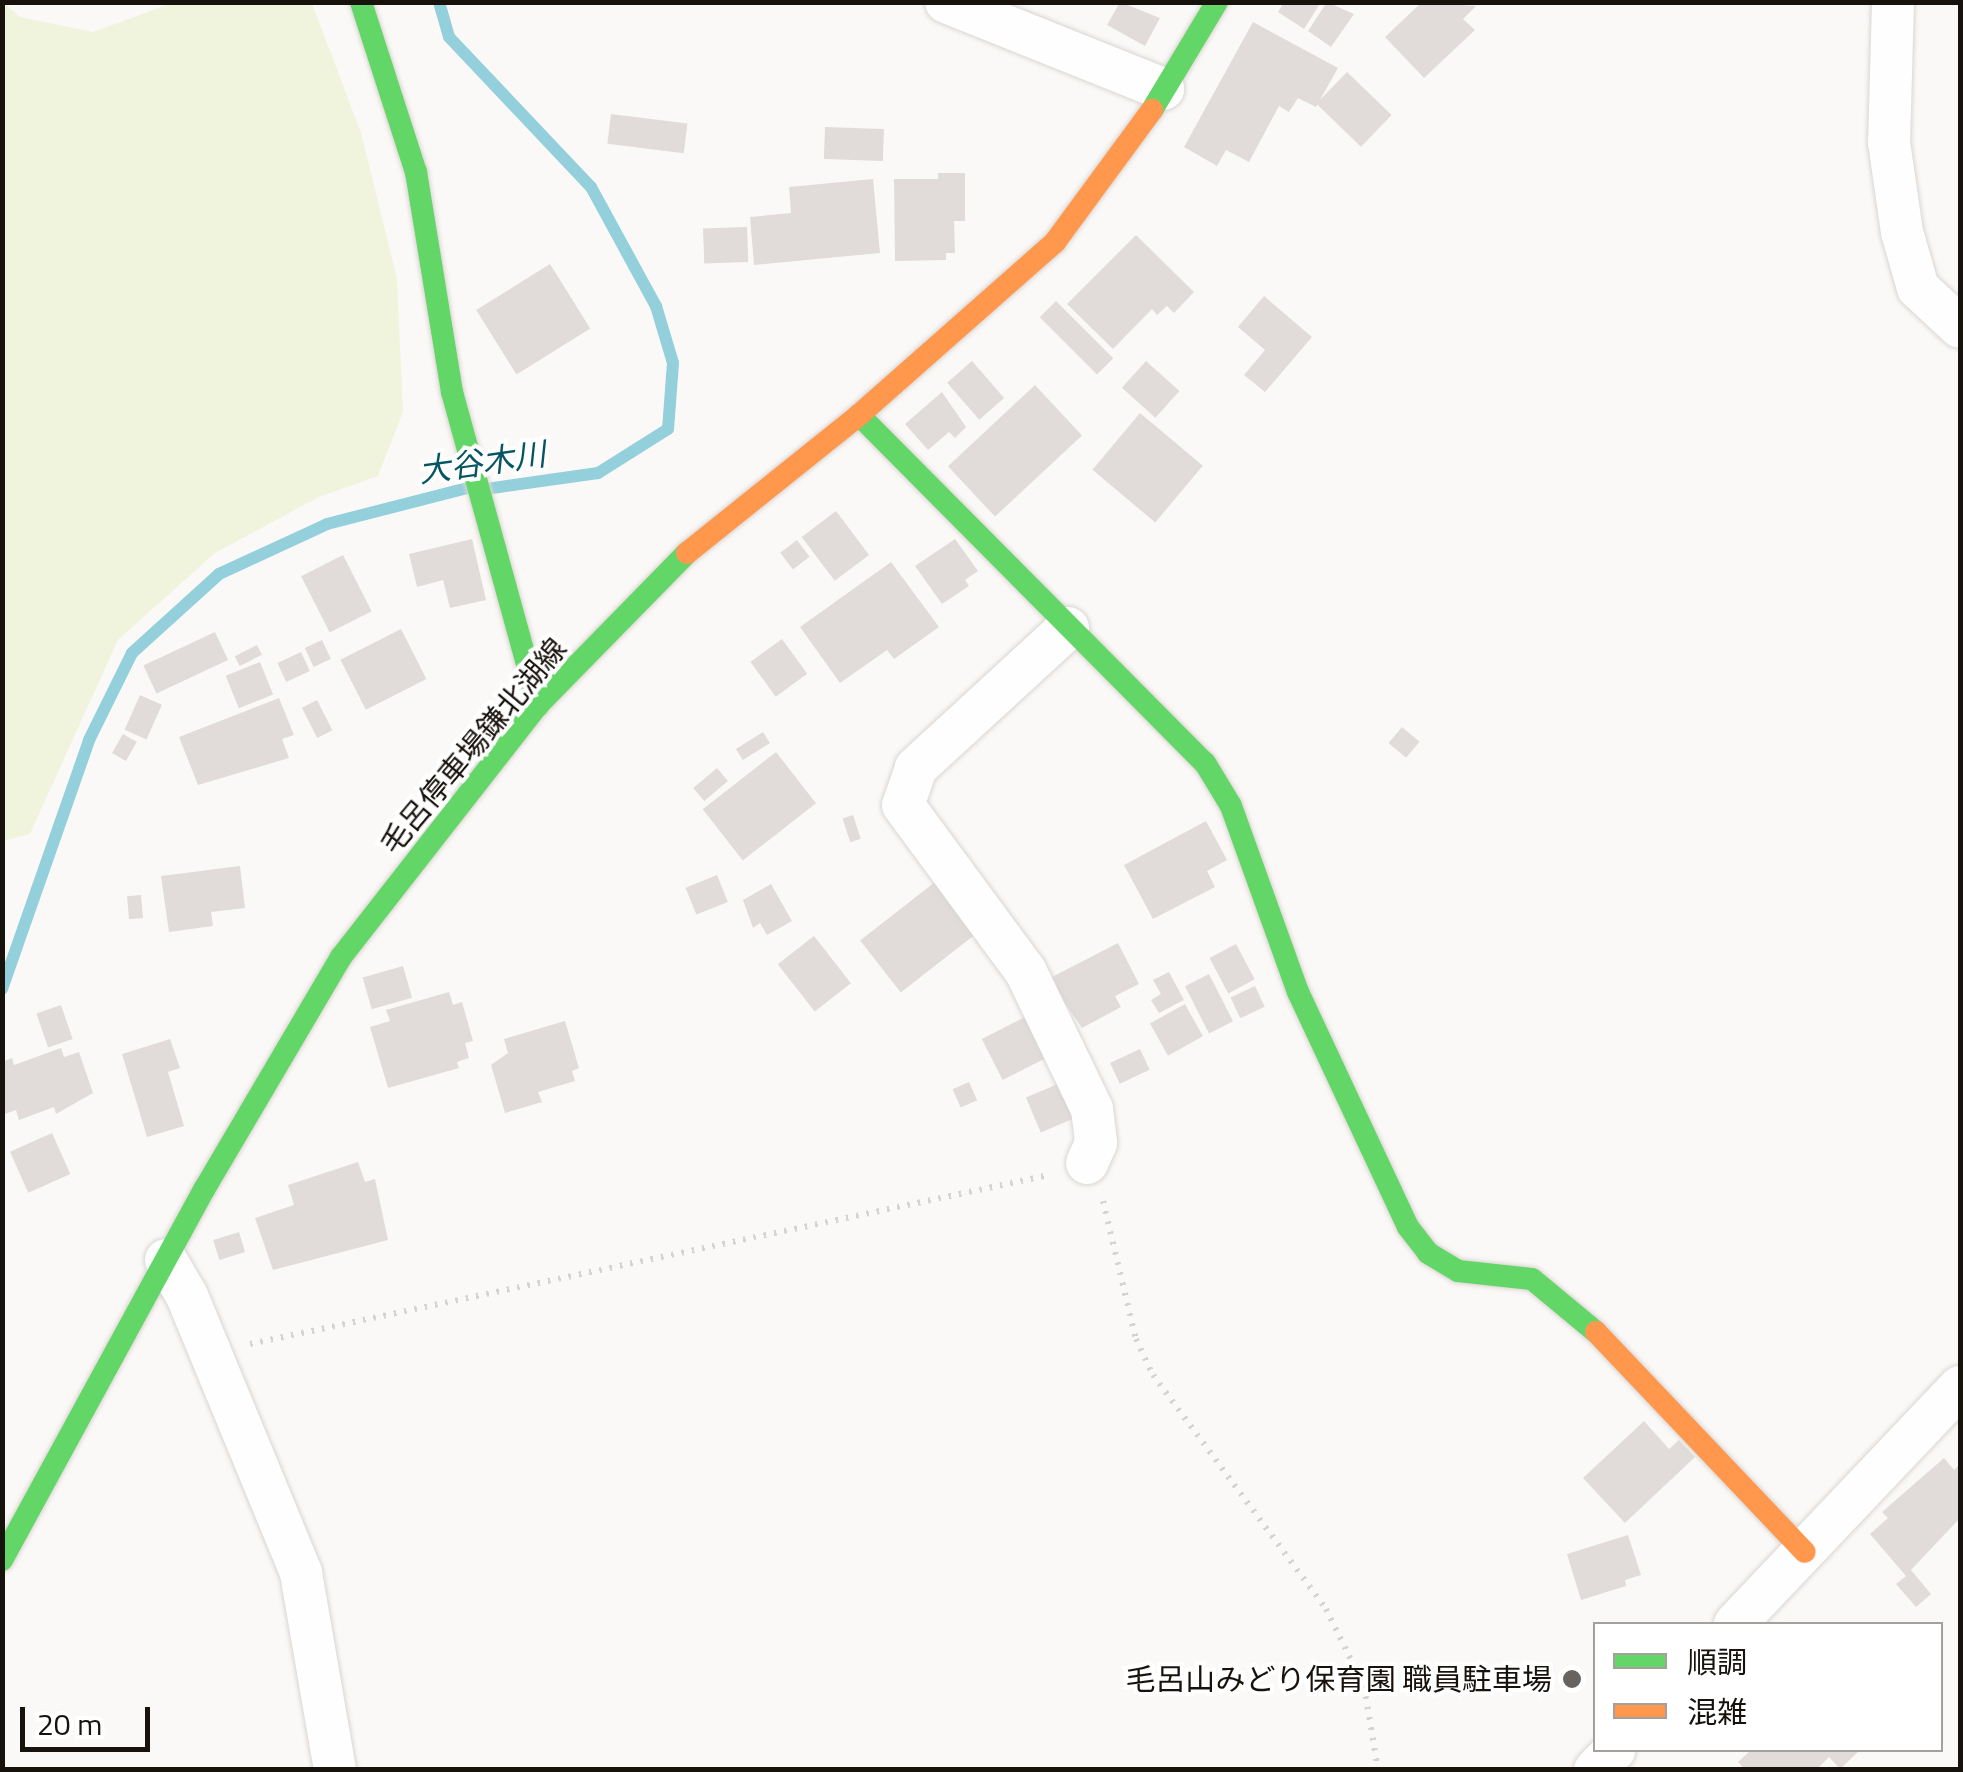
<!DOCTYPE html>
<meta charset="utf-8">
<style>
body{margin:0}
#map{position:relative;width:1963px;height:1772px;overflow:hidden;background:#fbf9f7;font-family:"Titillium Web","Noto Sans JP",sans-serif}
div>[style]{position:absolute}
.green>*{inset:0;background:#f1f4dd}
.stream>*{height:12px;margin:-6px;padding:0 6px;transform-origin:6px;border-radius:6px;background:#93d0dc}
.building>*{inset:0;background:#e1dcd9;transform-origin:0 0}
.path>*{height:6px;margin-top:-3px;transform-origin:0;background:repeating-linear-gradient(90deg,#d6d4d3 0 2.5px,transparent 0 10.5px)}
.roads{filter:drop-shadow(0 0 2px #d9d5d2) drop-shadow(0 0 2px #d9d5d2)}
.street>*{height:42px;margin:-21px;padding:0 21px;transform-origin:21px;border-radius:21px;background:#fefefe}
.fast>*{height:22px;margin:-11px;padding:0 11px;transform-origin:11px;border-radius:11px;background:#63d668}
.slow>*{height:22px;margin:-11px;padding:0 11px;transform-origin:11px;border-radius:11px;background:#ff974d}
.dots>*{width:28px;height:28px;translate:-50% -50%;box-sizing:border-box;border:5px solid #fff;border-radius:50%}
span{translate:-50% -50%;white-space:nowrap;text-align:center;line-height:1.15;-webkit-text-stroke:8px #fff;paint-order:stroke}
.street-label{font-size:30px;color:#18120d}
.poi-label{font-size:30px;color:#18120d}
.right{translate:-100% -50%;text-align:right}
.water-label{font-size:32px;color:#065563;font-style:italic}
.frame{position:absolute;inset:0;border:5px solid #18120d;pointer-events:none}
.legend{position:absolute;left:1593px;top:1622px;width:350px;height:130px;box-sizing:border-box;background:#fff;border:2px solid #a3a09e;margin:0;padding:12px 18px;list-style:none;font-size:30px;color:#18120d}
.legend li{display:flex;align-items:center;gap:20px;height:50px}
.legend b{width:50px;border:2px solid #a3a09e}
.scale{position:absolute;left:20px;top:1707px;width:130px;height:45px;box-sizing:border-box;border:5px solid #18120d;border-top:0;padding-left:12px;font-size:30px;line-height:35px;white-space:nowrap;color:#18120d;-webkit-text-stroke:8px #fff;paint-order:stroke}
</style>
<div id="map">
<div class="green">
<i style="clip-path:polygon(3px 2px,20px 17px,93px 32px,172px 3px,312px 3px,361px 133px,397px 278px,403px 412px,378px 476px,319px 497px,215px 553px,118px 640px,30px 834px,3px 841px)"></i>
</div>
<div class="stream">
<i style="left:439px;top:2px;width:36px;rotate:74deg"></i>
<i style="left:449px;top:37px;width:207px;rotate:46.6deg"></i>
<i style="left:591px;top:187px;width:136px;rotate:61.4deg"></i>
<i style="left:656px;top:306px;width:59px;rotate:73.4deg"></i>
<i style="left:673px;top:363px;width:66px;rotate:94.3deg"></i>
<i style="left:668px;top:429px;width:83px;rotate:147.8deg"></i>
<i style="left:598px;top:473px;width:107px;rotate:171.9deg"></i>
<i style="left:2px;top:989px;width:264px;rotate:-70.7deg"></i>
<i style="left:89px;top:740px;width:97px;rotate:-63.7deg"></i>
<i style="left:132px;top:653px;width:118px;rotate:-42.2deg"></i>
<i style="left:219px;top:574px;width:119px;rotate:-24.8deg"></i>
<i style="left:327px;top:524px;width:145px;rotate:-14.4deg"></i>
</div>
<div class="building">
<i style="clip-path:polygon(1120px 2px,1160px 18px,1145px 46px,1107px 25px)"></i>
<i style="clip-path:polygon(1284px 2px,1321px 2px,1304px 29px,1278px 12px)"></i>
<i style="clip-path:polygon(1327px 2px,1354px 14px,1331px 47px,1308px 31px)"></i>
<i style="clip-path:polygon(1422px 2px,1476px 6px,1463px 19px,1475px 30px,1424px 78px,1385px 37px)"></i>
<i style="clip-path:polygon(1253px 22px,1338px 68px,1316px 107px,1298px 98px,1289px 112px,1279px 106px,1249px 162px,1226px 150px,1217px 166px,1184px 147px)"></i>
<i style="left:1347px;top:72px;width:62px;height:44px;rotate:44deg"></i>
<i style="left:611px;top:114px;width:77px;height:30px;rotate:7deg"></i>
<i style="left:825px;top:127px;width:59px;height:32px;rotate:2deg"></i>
<i style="clip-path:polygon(938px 173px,965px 173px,965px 221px,954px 221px,955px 253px,946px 253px,946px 260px,895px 261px,894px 179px,938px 179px)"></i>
<i style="clip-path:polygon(873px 179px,880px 253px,754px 265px,750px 217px,791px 213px,789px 187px)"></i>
<i style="left:747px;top:227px;width:35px;height:44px;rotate:88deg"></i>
<i style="clip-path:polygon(1136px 235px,1194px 292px,1174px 313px,1167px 306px,1157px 315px,1152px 309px,1113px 349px,1067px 304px)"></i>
<i style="left:550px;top:264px;width:76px;height:87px;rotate:58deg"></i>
<i style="clip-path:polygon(1264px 296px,1312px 337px,1265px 392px,1244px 375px,1265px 350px,1238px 327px)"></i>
<i style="left:1056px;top:301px;width:81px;height:23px;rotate:45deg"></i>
<i style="left:972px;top:361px;width:49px;height:33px;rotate:49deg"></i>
<i style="left:1146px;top:361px;width:45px;height:36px;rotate:42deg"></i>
<i style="left:1035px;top:385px;width:69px;height:119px;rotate:47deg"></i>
<i style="clip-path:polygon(942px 392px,966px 427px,955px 438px,949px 432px,928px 450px,905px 424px)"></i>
<i style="left:1140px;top:413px;width:82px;height:74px;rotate:40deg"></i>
<i style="left:836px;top:511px;width:55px;height:43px;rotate:53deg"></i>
<i style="clip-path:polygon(472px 539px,486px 600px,450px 608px,443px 580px,417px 587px,409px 554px)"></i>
<i style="clip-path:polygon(955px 539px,978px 571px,965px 580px,969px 586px,942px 604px,915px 566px)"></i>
<i style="left:797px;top:540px;width:21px;height:21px;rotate:53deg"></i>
<i style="left:343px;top:555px;width:63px;height:47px;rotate:63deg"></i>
<i style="clip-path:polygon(891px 562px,939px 627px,894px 659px,887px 650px,840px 683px,800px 627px)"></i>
<i style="left:401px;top:629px;width:56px;height:68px;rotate:63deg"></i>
<i style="left:215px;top:632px;width:31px;height:79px;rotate:65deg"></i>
<i style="left:782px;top:639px;width:43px;height:39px;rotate:54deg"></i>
<i style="left:322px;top:640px;width:21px;height:19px;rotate:65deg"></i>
<i style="left:257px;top:645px;width:11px;height:25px;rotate:63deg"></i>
<i style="left:301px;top:652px;width:21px;height:26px;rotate:65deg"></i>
<i style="left:260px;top:662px;width:35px;height:37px;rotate:68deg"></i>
<i style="left:140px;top:695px;width:24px;height:38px;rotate:24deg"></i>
<i style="clip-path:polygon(279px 698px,294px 735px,282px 739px,289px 758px,198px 785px,179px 737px)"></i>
<i style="left:317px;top:700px;width:34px;height:17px;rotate:63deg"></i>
<i style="left:1402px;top:727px;width:23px;height:21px;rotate:40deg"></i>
<i style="left:763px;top:732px;width:13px;height:32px;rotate:58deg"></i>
<i style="left:123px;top:734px;width:16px;height:22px;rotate:30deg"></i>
<i style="left:776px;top:752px;width:65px;height:93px;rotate:52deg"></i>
<i style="left:717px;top:768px;width:17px;height:31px;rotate:50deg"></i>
<i style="left:853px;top:815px;width:25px;height:11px;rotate:72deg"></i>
<i style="clip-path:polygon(1206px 821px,1227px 860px,1207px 871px,1215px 887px,1153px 919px,1124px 865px)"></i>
<i style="clip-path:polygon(240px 866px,245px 908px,211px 912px,213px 926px,169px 932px,161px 876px)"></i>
<i style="left:717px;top:875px;width:29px;height:34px;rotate:68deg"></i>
<i style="left:935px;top:882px;width:66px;height:95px;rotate:52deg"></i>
<i style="clip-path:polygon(771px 884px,792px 921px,767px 935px,760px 923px,753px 928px,743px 900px)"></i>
<i style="left:141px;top:895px;width:23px;height:14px;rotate:85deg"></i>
<i style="left:814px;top:936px;width:60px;height:46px;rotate:52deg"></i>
<i style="clip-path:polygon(1118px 943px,1139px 984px,1115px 996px,1121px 1007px,1082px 1028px,1048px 979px)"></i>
<i style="left:1236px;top:944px;width:40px;height:30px;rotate:62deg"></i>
<i style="left:403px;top:966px;width:33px;height:42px;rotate:74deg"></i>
<i style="clip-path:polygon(1169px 972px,1184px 1000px,1159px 1013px,1151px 1000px,1161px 994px,1153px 980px)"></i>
<i style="left:1209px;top:974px;width:53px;height:27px;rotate:63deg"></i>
<i style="left:1255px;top:986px;width:23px;height:27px;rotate:65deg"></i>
<i style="clip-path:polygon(449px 992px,453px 1005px,462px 1002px,473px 1041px,465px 1043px,469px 1058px,457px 1062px,459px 1068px,388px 1088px,370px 1027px,390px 1021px,386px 1010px)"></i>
<i style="left:1185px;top:1004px;width:37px;height:40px;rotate:61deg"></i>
<i style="left:61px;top:1005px;width:36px;height:26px;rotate:71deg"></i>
<i style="left:1029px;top:1015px;width:46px;height:53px;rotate:63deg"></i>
<i style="clip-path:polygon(565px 1021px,579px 1068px,572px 1071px,575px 1081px,538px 1092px,542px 1102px,505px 1113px,491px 1065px,508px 1053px,504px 1039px)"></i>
<i style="clip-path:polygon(170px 1039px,180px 1068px,168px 1072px,184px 1126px,147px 1137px,122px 1054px)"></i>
<i style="clip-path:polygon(61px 1048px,64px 1057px,79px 1052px,93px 1093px,56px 1114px,54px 1107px,19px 1120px,16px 1110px,2px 1115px,2px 1062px,12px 1058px,14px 1065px)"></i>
<i style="left:1140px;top:1049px;width:23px;height:33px;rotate:65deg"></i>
<i style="left:969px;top:1082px;width:20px;height:18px;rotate:66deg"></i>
<i style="left:1060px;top:1083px;width:38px;height:37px;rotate:67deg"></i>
<i style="left:52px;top:1133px;width:45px;height:46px;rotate:66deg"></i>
<i style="clip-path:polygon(358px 1162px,365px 1182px,375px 1179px,388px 1240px,273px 1270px,255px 1218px,294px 1205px,288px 1185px)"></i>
<i style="left:239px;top:1232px;width:21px;height:27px;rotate:73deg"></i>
<i style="clip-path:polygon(1644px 1421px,1669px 1449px,1679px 1440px,1695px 1457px,1625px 1523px,1583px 1478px)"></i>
<i style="clip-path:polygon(1944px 1458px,1954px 1470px,1960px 1464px,1960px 1518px,1911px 1570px,1931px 1594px,1916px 1607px,1896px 1584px,1906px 1576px,1870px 1534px,1888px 1518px,1882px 1512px)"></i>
<i style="clip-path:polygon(1628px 1535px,1641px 1575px,1625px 1580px,1626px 1586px,1581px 1600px,1567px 1554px)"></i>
<i style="clip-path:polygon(1751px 1750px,1860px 1750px,1840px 1769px,1829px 1757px,1816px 1770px,1745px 1770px,1738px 1762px)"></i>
</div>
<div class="path">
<i style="left:1103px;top:1201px;width:142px;rotate:76.6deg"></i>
<i style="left:1136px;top:1339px;width:40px;rotate:65deg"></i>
<i style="left:1153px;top:1375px;width:291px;rotate:53.5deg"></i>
<i style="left:1326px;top:1609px;width:86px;rotate:63.7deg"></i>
<i style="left:1364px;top:1686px;width:85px;rotate:80.5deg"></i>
<i style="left:250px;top:1344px;width:817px;rotate:-11.94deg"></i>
</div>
<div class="roads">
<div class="street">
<i style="left:946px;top:2px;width:234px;rotate:21.8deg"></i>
<i style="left:1893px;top:2px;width:140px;rotate:91.6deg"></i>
<i style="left:1889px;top:142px;width:91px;rotate:81.8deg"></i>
<i style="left:1902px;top:232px;width:58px;rotate:74.1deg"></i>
<i style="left:1918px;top:288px;width:57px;rotate:42.9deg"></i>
<i style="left:1068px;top:628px;width:207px;rotate:137.4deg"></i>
<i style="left:916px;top:768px;width:39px;rotate:109deg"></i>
<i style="left:903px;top:805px;width:207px;rotate:53.6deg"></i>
<i style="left:1026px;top:972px;width:152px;rotate:64.3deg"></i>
<i style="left:1092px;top:1109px;width:34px;rotate:83deg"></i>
<i style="left:1096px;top:1143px;width:22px;rotate:114deg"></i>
<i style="left:166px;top:1260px;width:42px;rotate:59.7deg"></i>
<i style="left:187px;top:1296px;width:300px;rotate:67.6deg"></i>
<i style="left:301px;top:1573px;width:200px;rotate:80.2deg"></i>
<i style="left:1735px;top:1624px;width:327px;rotate:-46.5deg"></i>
<i style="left:1595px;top:1770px;width:28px;rotate:-46deg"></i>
</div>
<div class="fast">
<i style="left:361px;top:2px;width:179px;rotate:72.1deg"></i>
<i style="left:416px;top:172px;width:223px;rotate:80.7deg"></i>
<i style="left:452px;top:392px;width:325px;rotate:74.6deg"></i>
<i style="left:1152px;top:110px;width:126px;rotate:-59deg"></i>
<i style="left:859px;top:415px;width:491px;rotate:45.2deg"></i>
<i style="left:1205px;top:763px;width:50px;rotate:58.8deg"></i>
<i style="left:1231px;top:806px;width:198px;rotate:70.2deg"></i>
<i style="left:1298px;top:992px;width:259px;rotate:64.9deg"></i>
<i style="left:1408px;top:1227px;width:33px;rotate:52deg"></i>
<i style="left:1428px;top:1253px;width:35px;rotate:31deg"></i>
<i style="left:1458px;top:1271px;width:74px;rotate:6.2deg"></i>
<i style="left:1532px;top:1279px;width:83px;rotate:39.6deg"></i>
<i style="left:2px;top:1560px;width:424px;rotate:-61.4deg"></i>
<i style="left:205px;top:1188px;width:268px;rotate:-59.5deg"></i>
<i style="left:341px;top:957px;width:320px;rotate:-52deg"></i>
<i style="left:538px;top:705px;width:213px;rotate:-45.6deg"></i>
</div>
<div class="slow">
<i style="left:687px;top:553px;width:221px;rotate:-38.7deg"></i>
<i style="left:859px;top:415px;width:261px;rotate:-41.4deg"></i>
<i style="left:1055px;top:242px;width:164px;rotate:-53.7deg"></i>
<i style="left:1596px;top:1332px;width:303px;rotate:46.5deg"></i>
</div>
</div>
<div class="dots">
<i style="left:1572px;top:1679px;background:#67635f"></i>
</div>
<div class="street-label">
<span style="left:473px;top:746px;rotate:-50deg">毛呂停車場鎌北湖線</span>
</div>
<div class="poi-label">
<span class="right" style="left:1552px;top:1679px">毛呂山みどり保育園 職員駐車場</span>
</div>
<div class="water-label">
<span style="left:482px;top:462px;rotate:-8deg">大谷木川</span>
</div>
<div class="frame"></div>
<ul class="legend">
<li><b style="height:12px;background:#63d668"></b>順調</li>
<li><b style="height:12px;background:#ff974d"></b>混雑</li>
</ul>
<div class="scale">20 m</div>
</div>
